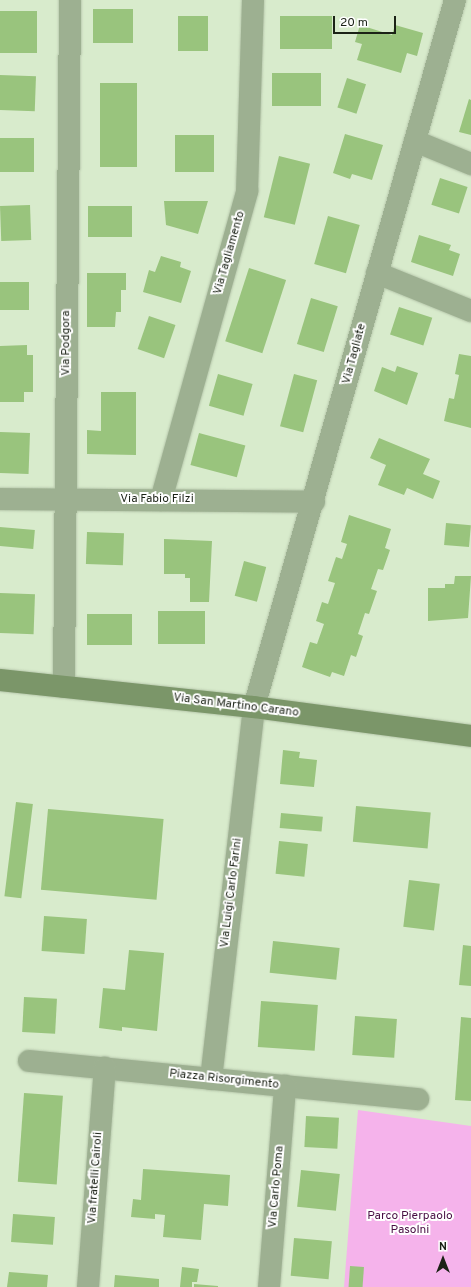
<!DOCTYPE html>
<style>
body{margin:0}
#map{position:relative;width:471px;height:1287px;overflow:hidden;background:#d8ebcc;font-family:Overpass,sans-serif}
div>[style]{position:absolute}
.green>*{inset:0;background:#f5b3eb}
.building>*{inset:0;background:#99c47d;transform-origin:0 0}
.roads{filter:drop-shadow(0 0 1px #b6c7ab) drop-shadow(0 0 1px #b6c7ab)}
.street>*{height:22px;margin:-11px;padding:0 11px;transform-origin:11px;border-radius:11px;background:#9db091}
.secondary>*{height:22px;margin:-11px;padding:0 11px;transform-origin:11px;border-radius:11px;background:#7b9669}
span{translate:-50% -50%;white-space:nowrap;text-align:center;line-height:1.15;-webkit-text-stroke:4px #fff;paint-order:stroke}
.street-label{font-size:12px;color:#1b2216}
.park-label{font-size:12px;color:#480e43}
.north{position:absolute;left:423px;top:1239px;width:40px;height:40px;-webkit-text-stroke:3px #fff;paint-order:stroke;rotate:0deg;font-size:11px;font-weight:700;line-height:16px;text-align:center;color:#1b2216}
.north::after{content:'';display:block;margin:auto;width:14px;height:18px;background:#1b2216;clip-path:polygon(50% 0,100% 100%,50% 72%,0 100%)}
.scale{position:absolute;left:333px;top:16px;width:63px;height:18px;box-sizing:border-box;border:2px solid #1b2216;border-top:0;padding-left:5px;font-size:12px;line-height:14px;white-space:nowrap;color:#1b2216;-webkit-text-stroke:3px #fff;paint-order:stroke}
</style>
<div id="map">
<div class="green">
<i style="clip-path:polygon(358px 1110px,471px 1126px,471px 1287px,344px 1287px)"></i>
</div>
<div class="building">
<i style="left:133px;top:9px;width:34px;height:40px;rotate:90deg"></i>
<i style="left:0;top:11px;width:37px;height:42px"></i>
<i style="left:178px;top:16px;width:30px;height:35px"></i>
<i style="left:280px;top:16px;width:52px;height:33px"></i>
<i style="clip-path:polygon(360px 25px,392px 35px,395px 25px,423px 33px,417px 56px,407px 53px,401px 73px,357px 60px,362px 44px,355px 42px)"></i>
<i style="left:321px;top:73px;width:33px;height:49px;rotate:90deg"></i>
<i style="left:0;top:75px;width:36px;height:35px;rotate:2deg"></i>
<i style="left:347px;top:78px;width:20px;height:31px;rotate:18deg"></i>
<i style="left:100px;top:83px;width:37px;height:84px"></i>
<i style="clip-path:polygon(469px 99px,471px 100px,471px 135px,459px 132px)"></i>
<i style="clip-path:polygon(345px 134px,383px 145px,372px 180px,352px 174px,350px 179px,333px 173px)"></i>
<i style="left:175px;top:135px;width:39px;height:37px"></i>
<i style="left:0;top:138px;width:34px;height:34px"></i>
<i style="left:279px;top:156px;width:32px;height:63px;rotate:14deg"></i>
<i style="left:440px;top:178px;width:29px;height:28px;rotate:18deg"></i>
<i style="clip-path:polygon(164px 201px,208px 201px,198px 234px,166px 225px)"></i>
<i style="left:30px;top:205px;width:35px;height:30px;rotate:88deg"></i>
<i style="left:88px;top:206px;width:44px;height:31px"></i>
<i style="left:328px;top:216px;width:33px;height:50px;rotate:16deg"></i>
<i style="clip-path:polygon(419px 235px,451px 245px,449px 250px,460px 254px,453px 276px,411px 262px)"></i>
<i style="clip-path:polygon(161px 256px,181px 262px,180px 267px,191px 271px,181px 303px,143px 292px,149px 270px,155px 272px)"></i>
<i style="left:249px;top:268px;width:39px;height:77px;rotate:18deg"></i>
<i style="clip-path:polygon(87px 273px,126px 273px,126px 290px,121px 290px,121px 312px,116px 312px,115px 327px,87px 327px)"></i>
<i style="left:0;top:282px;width:29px;height:28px"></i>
<i style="left:311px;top:298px;width:28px;height:48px;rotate:17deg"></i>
<i style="left:399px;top:307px;width:35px;height:29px;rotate:18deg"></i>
<i style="left:149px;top:316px;width:28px;height:35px;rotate:19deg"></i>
<i style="clip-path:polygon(27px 345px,27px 355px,33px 355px,33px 392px,24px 392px,24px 402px,0 402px,0 346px)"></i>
<i style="clip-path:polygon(459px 354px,471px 356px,471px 428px,444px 421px,449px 398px,454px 399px,459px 375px,455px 374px)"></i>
<i style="clip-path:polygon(397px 366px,418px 373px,407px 405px,374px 391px,382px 367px,395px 372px)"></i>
<i style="left:218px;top:374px;width:36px;height:33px;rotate:16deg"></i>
<i style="left:294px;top:374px;width:24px;height:54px;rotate:15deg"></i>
<i style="clip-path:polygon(101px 392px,136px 392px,136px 455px,87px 454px,87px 430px,101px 431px)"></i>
<i style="left:0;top:432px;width:30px;height:41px;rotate:2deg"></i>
<i style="left:199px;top:433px;width:48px;height:33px;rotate:15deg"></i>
<i style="clip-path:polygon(379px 438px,430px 459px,423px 474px,440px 481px,433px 499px,407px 488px,404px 495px,378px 485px,386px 465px,370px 458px)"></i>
<i style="clip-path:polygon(349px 515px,391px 529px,385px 548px,390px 550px,383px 570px,378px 569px,371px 589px,377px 591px,369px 614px,365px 613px,358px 634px,363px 636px,356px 657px,351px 655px,344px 676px,332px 672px,330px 677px,302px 667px,310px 642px,317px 644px,324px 624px,316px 621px,322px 602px,328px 604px,335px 583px,328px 581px,336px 557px,342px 559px,347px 544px,341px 542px)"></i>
<i style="left:446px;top:523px;width:25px;height:22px;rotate:5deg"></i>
<i style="left:0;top:527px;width:35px;height:19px;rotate:5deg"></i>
<i style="left:87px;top:532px;width:37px;height:32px;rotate:2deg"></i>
<i style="clip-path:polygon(164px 539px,212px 541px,209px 602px,190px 602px,190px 578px,185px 578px,185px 574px,164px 574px)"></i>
<i style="left:244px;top:561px;width:23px;height:36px;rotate:15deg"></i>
<i style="clip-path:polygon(455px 576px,471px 576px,468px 618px,428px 621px,428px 588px,445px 588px,445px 584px,454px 584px)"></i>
<i style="left:0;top:593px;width:35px;height:40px;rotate:2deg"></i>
<i style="left:205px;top:611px;width:33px;height:47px;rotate:90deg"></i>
<i style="left:87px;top:614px;width:45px;height:31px"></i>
<i style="clip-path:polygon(283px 750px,300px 752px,299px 758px,317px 760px,314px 787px,280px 784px)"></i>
<i style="left:16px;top:802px;width:17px;height:95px;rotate:7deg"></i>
<i style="left:356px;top:806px;width:75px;height:36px;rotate:5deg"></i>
<i style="left:48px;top:809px;width:116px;height:81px;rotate:5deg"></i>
<i style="left:281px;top:813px;width:42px;height:15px;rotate:5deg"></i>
<i style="left:279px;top:841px;width:29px;height:33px;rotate:6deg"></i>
<i style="left:409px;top:880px;width:31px;height:47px;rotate:7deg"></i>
<i style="left:44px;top:916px;width:43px;height:35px;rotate:4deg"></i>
<i style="left:273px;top:941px;width:67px;height:32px;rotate:6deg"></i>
<i style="clip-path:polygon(463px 945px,471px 946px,471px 986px,459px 985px)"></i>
<i style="clip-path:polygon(129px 950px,164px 953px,157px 1031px,122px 1027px,122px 1031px,99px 1028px,103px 988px,125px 990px)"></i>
<i style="left:24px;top:997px;width:33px;height:35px;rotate:3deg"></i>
<i style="left:261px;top:1001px;width:57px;height:46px;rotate:4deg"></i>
<i style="left:355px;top:1016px;width:42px;height:39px;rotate:4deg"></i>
<i style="clip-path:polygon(461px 1017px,471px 1018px,471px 1101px,455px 1100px)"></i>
<i style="left:24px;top:1093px;width:39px;height:89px;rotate:4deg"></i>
<i style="left:306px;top:1116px;width:33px;height:31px;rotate:3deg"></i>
<i style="clip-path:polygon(143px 1169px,230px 1175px,228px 1206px,204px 1204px,201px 1240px,163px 1237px,165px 1215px,155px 1214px,155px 1219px,131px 1217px,133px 1199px,141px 1200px)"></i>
<i style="left:301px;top:1170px;width:39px;height:37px;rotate:6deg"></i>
<i style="left:13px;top:1214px;width:42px;height:28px;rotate:4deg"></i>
<i style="left:294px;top:1238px;width:38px;height:38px;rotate:5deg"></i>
<i style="left:350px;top:1266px;width:14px;height:21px;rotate:4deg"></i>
<i style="clip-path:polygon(182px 1267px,199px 1269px,197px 1282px,192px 1282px,192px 1287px,180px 1287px)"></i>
<i style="clip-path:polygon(9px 1272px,48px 1275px,47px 1287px,7px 1287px)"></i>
<i style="clip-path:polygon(115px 1275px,159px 1279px,159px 1287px,114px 1287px)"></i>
<i style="clip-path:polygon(194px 1284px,218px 1286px,218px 1287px,194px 1287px)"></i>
</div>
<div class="roads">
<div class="street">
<i style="left:415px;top:141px;width:61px;rotate:22.3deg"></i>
<i style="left:377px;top:273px;width:101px;rotate:22deg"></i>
<i style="left:0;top:499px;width:314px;rotate:0.5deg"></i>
<i style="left:161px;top:500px;width:321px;rotate:-74.4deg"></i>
<i style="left:247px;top:191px;width:191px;rotate:-88.2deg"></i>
<i style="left:64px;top:687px;width:687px;rotate:-89.5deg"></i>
<i style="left:29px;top:1061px;width:391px;rotate:5.6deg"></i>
<i style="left:211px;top:1079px;width:374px;rotate:-83.4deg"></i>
<i style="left:254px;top:707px;width:735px;rotate:-74.13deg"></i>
<i style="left:88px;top:1287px;width:220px;rotate:-85.6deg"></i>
<i style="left:269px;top:1287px;width:202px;rotate:-85.4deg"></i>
</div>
<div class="secondary">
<i style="left:0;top:680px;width:255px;rotate:6.1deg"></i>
<i style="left:254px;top:707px;width:219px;rotate:7.6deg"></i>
</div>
</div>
<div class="street-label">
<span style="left:230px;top:253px;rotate:-74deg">Via Tagliamento</span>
<span style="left:67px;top:343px;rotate:-90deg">Via Podgora</span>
<span style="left:355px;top:354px;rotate:-75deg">Via Tagliate</span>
<span style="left:157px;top:500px">Via Fabio Filzi</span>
<span style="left:236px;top:706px;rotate:7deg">Via San Martino Carano</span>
<span style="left:232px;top:893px;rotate:-83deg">Via Luigi Carlo Farini</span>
<span style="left:224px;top:1080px;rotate:6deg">Piazza Risorgimento</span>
<span style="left:96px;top:1178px;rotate:-86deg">Via fratelli Cairoli</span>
<span style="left:277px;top:1187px;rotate:-85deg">Via Carlo Poma</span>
</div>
<div class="park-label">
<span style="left:410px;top:1224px">Parco Pierpaolo<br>Pasolni</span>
</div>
<div class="north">N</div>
<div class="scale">20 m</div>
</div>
